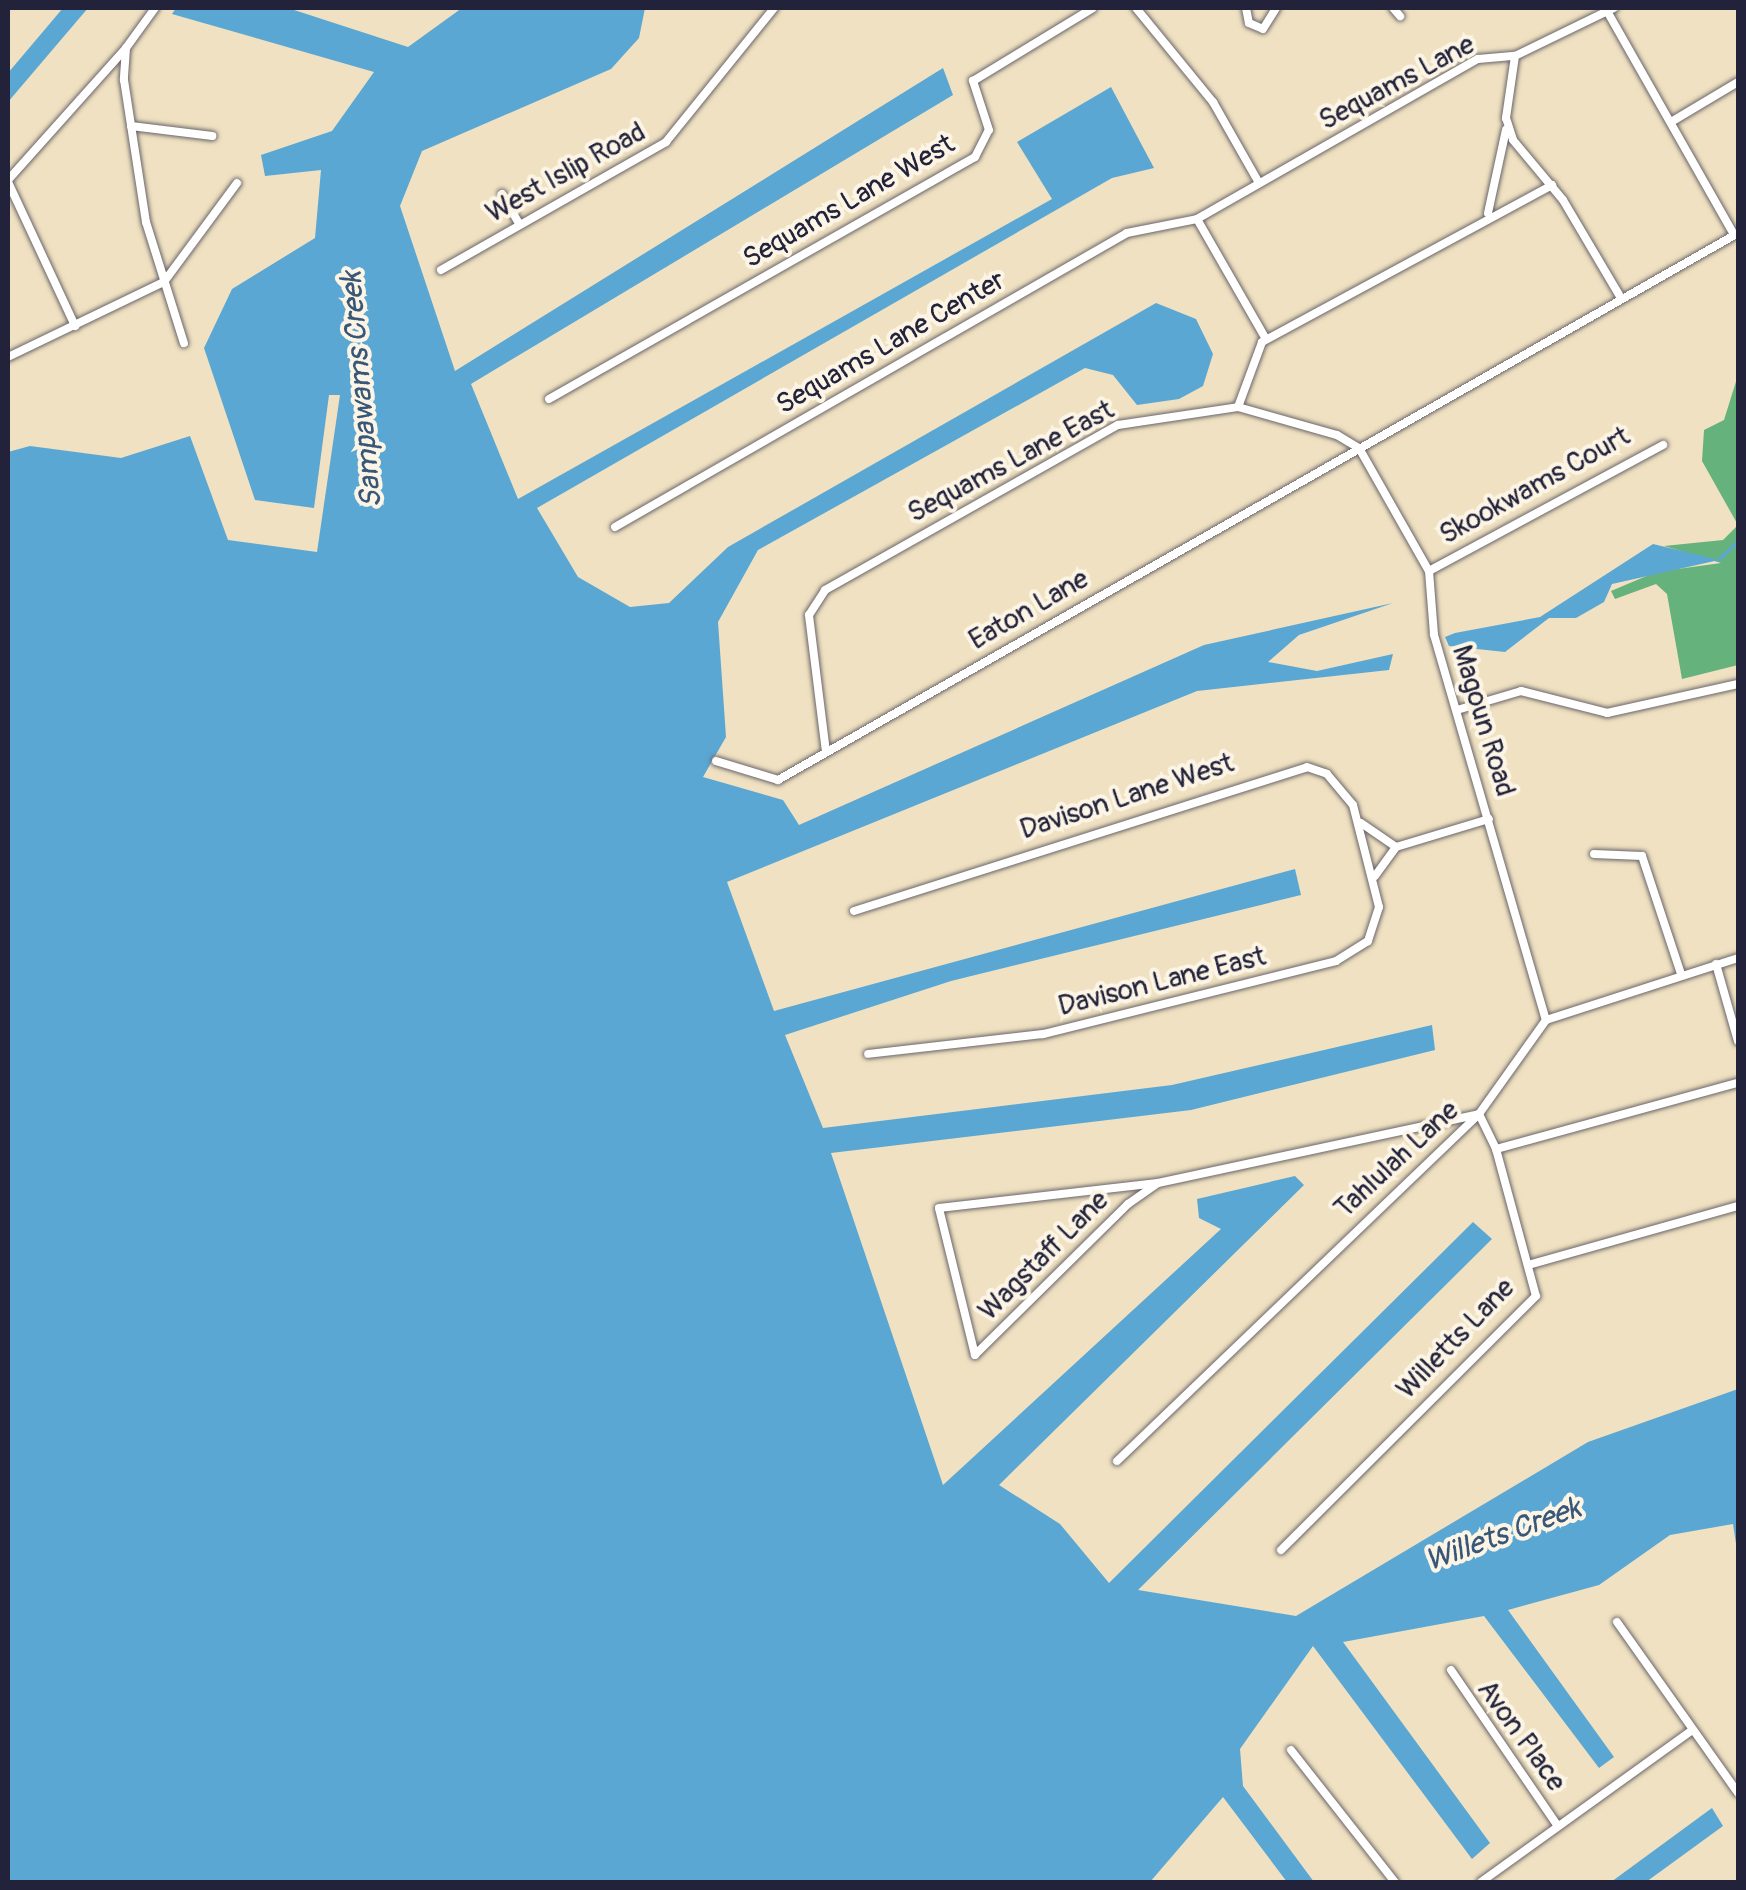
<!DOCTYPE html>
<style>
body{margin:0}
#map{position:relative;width:1746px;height:1890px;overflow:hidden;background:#efe1c1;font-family:Pangolin,sans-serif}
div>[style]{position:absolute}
.forest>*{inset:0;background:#66b27d}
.water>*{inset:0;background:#5aa7d3}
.stream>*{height:2.5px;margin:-1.25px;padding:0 1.25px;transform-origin:1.25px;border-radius:1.25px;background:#5aa7d3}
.roads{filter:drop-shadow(0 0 2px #6a656a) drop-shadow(0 0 2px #6a656a)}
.minor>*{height:8px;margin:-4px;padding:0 4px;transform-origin:4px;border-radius:4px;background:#fff}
span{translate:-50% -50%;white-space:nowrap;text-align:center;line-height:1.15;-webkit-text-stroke:8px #fcf5e5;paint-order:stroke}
.street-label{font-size:28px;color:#22223b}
.water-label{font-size:30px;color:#385778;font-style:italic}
.frame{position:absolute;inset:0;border:10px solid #22223b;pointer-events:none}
</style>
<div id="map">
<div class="forest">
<i style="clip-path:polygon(1738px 375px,1738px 665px,1682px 679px,1667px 594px,1656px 584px,1615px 599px,1611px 591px,1656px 572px,1721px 563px,1664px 546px,1723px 540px,1738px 525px,1702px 461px,1704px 430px,1724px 420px)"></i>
</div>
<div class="water">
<i style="clip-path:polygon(63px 8px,88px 8px,8px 102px,8px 73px)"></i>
<i style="clip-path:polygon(176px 8px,288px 8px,408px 47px,462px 8px,645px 8px,639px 38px,611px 69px,422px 151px,400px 206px,455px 371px,943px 68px,953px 95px,471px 384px,518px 499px,1052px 199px,1017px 142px,1111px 87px,1154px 168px,1112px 178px,537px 508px,578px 577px,630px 607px,669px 603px,728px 547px,1156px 303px,1196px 319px,1213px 354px,1203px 386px,1179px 399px,1137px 405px,1113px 375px,1085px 368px,758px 550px,718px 622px,726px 737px,703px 777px,783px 800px,799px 825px,1204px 645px,1393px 603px,1299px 635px,1268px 662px,1317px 671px,1393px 654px,1389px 670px,1197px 691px,727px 882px,774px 1011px,1295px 869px,1301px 895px,951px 981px,785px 1035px,823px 1128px,1172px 1085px,1432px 1025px,1435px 1050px,1191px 1110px,831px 1153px,943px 1485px,1221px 1229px,1199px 1218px,1197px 1199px,1295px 1176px,1304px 1185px,999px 1485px,1060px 1524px,1109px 1583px,1473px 1222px,1492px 1239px,1138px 1590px,1296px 1616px,1588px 1442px,1738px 1389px,1738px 1557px,1733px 1524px,1670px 1535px,1599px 1585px,1508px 1610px,1614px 1757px,1599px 1768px,1484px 1616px,1343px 1642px,1490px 1843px,1472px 1859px,1313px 1646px,1240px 1749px,1243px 1786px,1314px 1882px,1287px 1882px,1223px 1797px,1150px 1882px,8px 1882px,8px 452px,30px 446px,121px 458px,190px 436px,228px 540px,317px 552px,340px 395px,329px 395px,314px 508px,255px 500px,204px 348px,232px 289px,315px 238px,321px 170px,265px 176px,261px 155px,332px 131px,374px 72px,172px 14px)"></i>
<i style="clip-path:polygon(1653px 544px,1719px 560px,1612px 584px,1604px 602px,1576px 618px,1549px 618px,1505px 652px,1449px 646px,1445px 637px,1455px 633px,1540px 617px)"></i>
<i style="clip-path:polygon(1712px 1808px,1723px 1826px,1646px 1882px,1611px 1882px)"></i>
</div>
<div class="stream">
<i style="left:1718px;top:560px;width:28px;rotate:-44deg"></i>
</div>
<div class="roads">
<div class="minor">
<i style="left:155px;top:8px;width:49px;rotate:125.9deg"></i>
<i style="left:126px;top:48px;width:32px;rotate:94deg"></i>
<i style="left:124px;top:80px;width:144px;rotate:81.2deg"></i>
<i style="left:146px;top:222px;width:127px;rotate:72.6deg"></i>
<i style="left:1136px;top:8px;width:122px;rotate:50.7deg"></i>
<i style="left:1213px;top:102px;width:93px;rotate:60.4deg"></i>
<i style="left:1246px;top:8px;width:15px;rotate:79deg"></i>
<i style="left:1249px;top:23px;width:15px;rotate:23deg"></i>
<i style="left:1263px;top:29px;width:25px;rotate:-58deg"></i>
<i style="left:1393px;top:8px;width:11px;rotate:49deg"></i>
<i style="left:1607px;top:11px;width:257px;rotate:60.4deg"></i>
<i style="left:1515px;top:56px;width:63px;rotate:98.3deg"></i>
<i style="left:1506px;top:118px;width:23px;rotate:72deg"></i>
<i style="left:1513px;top:140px;width:78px;rotate:50.2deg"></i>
<i style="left:1563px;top:200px;width:114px;rotate:59.4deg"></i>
<i style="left:1671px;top:122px;width:78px;rotate:-30.8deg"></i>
<i style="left:131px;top:126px;width:82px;rotate:7deg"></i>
<i style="left:8px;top:180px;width:177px;rotate:-48.2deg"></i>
<i style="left:8px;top:182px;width:159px;rotate:65deg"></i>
<i style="left:502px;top:194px;width:34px;rotate:60deg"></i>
<i style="left:1488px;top:213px;width:85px;rotate:-77.8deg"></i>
<i style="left:1197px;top:219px;width:138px;rotate:60.1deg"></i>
<i style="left:441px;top:270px;width:259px;rotate:-29.6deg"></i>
<i style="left:666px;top:142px;width:172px;rotate:-51.1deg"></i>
<i style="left:8px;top:357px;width:173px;rotate:-25.7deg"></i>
<i style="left:164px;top:282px;width:123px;rotate:-53.6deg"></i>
<i style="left:549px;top:399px;width:490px;rotate:-29.6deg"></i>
<i style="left:975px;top:157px;width:30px;rotate:-63deg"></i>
<i style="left:989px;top:130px;width:52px;rotate:-108.1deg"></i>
<i style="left:973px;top:81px;width:140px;rotate:-31.3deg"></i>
<i style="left:1238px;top:407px;width:69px;rotate:-69.7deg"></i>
<i style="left:1262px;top:342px;width:330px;rotate:-28.4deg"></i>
<i style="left:615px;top:527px;width:590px;rotate:-29.87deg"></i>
<i style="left:1127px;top:233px;width:71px;rotate:-11.3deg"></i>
<i style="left:1197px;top:219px;width:323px;rotate:-29.7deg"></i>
<i style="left:1478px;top:59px;width:37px;rotate:-5deg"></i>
<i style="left:1515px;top:56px;width:110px;rotate:-25.9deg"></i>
<i style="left:1429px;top:571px;width:266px;rotate:-28.3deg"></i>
<i style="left:1457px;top:710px;width:67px;rotate:-16.5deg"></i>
<i style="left:1521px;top:691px;width:89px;rotate:14.3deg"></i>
<i style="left:1607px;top:713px;width:134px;rotate:-12.5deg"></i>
<i style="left:826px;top:752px;width:138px;rotate:-97.1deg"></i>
<i style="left:809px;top:615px;width:30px;rotate:-57deg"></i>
<i style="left:825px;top:590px;width:336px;rotate:-29.4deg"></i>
<i style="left:1118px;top:425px;width:121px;rotate:-8.5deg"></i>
<i style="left:1238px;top:407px;width:103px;rotate:15.8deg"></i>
<i style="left:1337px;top:435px;width:26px;rotate:31deg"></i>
<i style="left:1359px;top:448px;width:142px;rotate:60.4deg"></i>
<i style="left:1429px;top:571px;width:64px;rotate:85.5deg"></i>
<i style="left:1434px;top:635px;width:401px;rotate:73.8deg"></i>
<i style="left:716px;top:761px;width:65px;rotate:17deg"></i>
<i style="left:778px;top:780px;width:1105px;rotate:-29.67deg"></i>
<i style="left:1361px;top:823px;width:42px;rotate:34.4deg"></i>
<i style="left:1396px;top:847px;width:97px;rotate:-16.8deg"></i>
<i style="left:1594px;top:854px;width:48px;rotate:2.4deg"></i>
<i style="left:1642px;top:856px;width:124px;rotate:71.7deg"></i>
<i style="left:1375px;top:876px;width:36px;rotate:-54deg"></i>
<i style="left:854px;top:911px;width:475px;rotate:-17.6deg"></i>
<i style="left:1307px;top:767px;width:21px;rotate:19deg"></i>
<i style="left:1327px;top:774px;width:40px;rotate:50deg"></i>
<i style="left:1353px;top:805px;width:105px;rotate:75.7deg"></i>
<i style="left:1379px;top:907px;width:36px;rotate:108deg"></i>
<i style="left:1368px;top:941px;width:38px;rotate:148deg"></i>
<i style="left:1336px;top:961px;width:302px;rotate:166deg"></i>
<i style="left:1043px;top:1034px;width:176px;rotate:173.5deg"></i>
<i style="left:1716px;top:964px;width:80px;rotate:74.1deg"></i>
<i style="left:1496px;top:1149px;width:251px;rotate:-15.3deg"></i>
<i style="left:1158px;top:1183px;width:328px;rotate:-12.1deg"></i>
<i style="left:1479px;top:1114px;width:39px;rotate:64deg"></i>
<i style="left:1496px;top:1149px;width:152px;rotate:74.8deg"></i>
<i style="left:1536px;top:1296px;width:360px;rotate:135.1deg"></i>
<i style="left:1158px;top:1183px;width:37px;rotate:145deg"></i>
<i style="left:1128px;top:1204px;width:215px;rotate:135.4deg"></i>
<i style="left:975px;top:1355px;width:151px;rotate:-103.8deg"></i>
<i style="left:939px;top:1208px;width:220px;rotate:-6.5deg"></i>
<i style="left:1528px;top:1265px;width:218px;rotate:-15.7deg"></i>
<i style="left:1117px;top:1461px;width:501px;rotate:-43.79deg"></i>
<i style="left:1479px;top:1114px;width:115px;rotate:-54.5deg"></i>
<i style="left:1546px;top:1020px;width:202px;rotate:-17.9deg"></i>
<i style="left:1617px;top:1622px;width:209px;rotate:54.7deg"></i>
<i style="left:1451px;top:1670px;width:189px;rotate:55.6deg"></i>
<i style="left:1291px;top:1750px;width:168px;rotate:51.8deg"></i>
<i style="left:1481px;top:1882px;width:259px;rotate:-35.7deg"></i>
</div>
</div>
<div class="street-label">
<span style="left:1397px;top:83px;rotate:-28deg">Sequams Lane</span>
<span style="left:566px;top:173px;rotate:-29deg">West Islip Road</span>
<span style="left:849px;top:202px;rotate:-30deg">Sequams Lane West</span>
<span style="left:891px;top:343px;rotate:-30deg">Sequams Lane Center</span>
<span style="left:1011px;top:462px;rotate:-28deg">Sequams Lane East</span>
<span style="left:1535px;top:486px;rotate:-29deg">Skookwams Court</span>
<span style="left:1029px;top:610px;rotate:-30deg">Eaton Lane</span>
<span style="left:1483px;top:721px;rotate:73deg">Magoun Road</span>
<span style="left:1127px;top:797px;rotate:-18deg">Davison Lane West</span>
<span style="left:1162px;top:982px;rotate:-14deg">Davison Lane East</span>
<span style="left:1397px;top:1160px;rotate:-43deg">Tahlulah Lane</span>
<span style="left:1044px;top:1256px;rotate:-45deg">Wagstaff Lane</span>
<span style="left:1456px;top:1339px;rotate:-46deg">Willetts Lane</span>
<span style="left:1521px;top:1736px;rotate:54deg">Avon Place</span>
</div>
<div class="water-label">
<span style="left:362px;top:390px;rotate:-95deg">Sampawams Creek</span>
<span style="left:1503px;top:1535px;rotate:-20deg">Willets Creek</span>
</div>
<div class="frame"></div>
</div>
